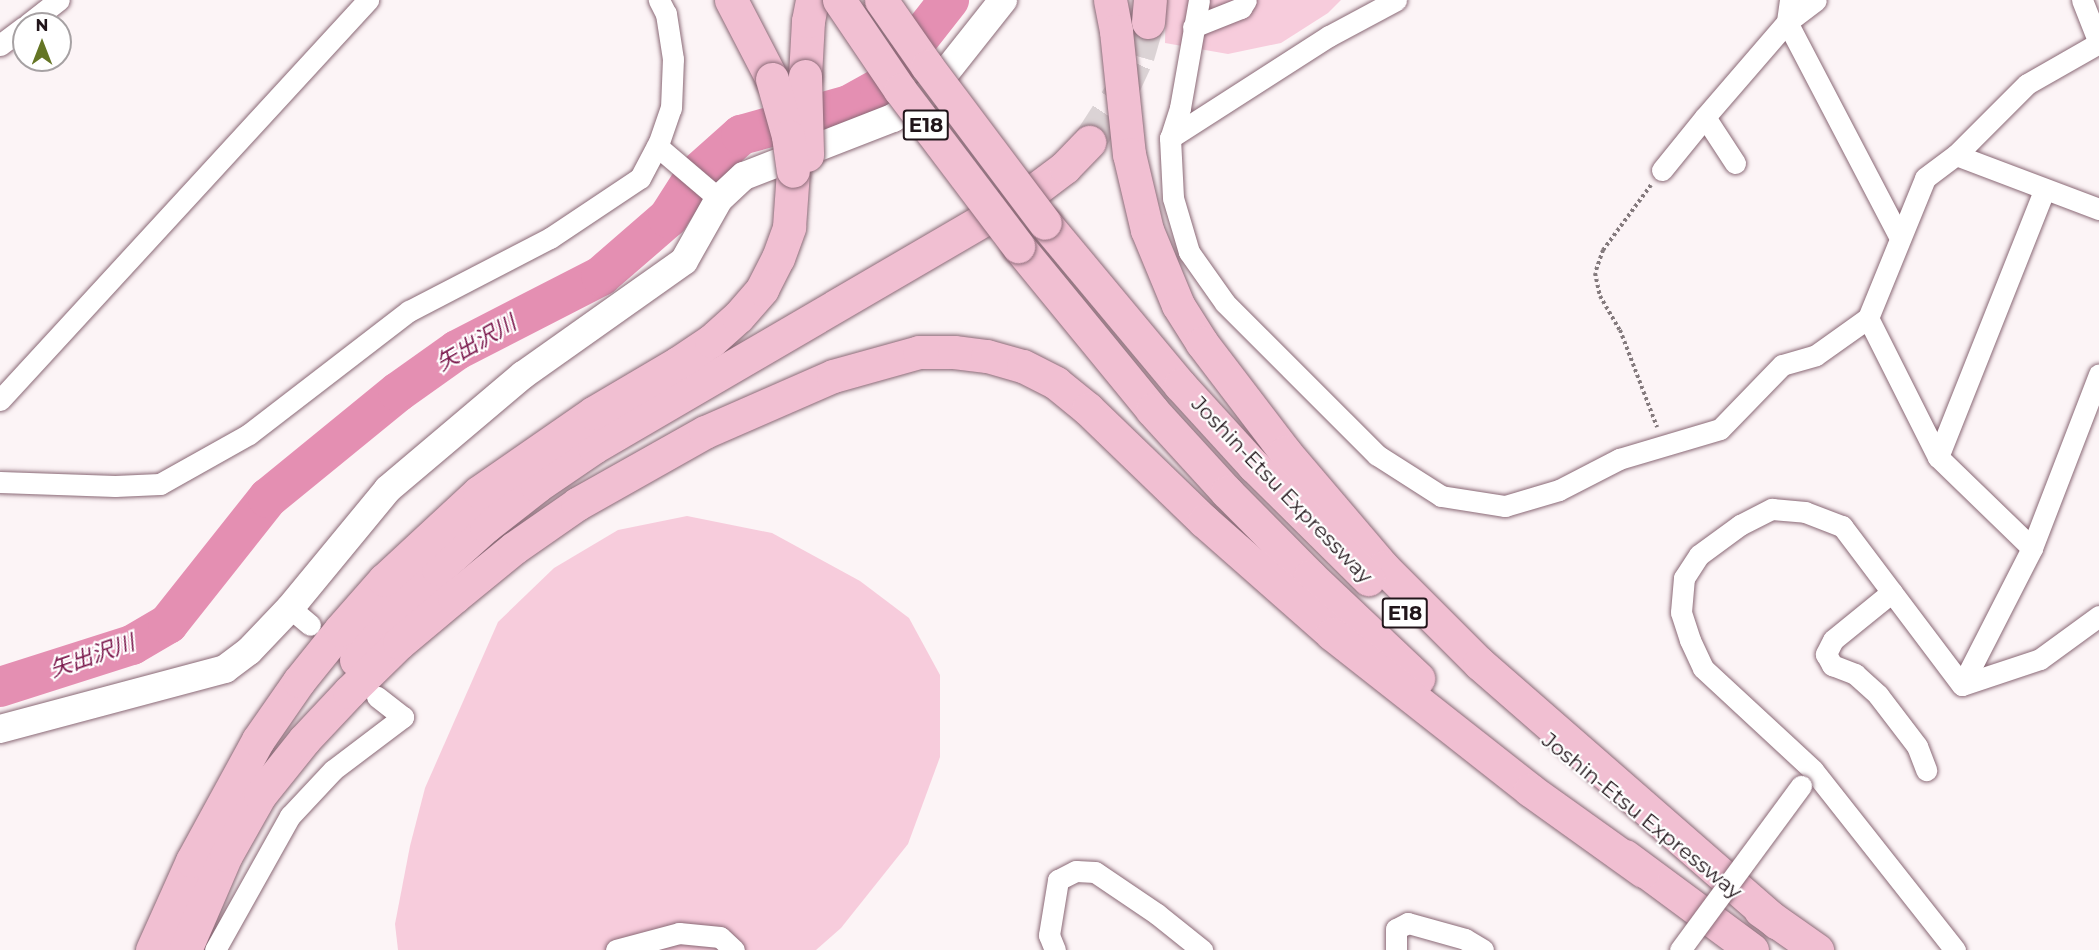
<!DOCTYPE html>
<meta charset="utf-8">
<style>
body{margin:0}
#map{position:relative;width:2099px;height:950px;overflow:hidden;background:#fcf4f6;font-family:Montserrat,"Noto Sans JP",sans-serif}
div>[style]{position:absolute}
.green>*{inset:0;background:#f7ccdc}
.river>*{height:40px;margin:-20px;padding:0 20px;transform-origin:20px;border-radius:20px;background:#e48fb2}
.highway-tunnel>*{height:33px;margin-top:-16.5px;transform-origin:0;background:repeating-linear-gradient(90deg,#dbd3d5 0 33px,transparent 0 49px)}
.path>*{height:4px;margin-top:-2px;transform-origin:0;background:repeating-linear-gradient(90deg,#847a7d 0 3px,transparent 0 6px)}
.roads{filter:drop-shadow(0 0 2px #8a6976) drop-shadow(0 0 2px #8a6976)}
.street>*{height:21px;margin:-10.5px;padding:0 10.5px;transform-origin:10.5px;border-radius:10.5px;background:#fff}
.secondary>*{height:28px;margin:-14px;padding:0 14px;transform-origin:14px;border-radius:14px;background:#fff}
.highway>*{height:33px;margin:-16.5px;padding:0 16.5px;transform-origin:16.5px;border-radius:16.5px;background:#f1bfd2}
.bridges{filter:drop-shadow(0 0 2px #8a6976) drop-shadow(0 0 2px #8a6976)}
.street-bridge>*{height:21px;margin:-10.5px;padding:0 10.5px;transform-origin:10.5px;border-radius:10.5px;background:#fff}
.highway-bridge>*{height:33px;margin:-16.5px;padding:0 16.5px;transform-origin:16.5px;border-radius:16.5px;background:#f1bfd2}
span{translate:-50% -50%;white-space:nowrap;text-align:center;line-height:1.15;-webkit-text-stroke:4.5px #fff;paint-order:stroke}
.shield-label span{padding:2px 4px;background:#fff;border:2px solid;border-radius:4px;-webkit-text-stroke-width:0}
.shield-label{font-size:20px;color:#21151a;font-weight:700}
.street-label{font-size:21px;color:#21151a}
.water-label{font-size:22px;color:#7a174b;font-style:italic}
.north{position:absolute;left:12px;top:12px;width:60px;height:60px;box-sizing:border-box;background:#fff;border:2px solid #a6a1a3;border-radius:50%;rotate:0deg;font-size:16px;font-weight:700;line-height:24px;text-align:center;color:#21151a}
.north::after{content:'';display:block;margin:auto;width:21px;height:27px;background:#647524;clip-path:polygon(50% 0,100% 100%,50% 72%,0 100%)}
</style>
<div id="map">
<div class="green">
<i style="clip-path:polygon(1166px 0,1341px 0,1328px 13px,1281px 43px,1228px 54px,1165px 43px)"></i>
<i style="clip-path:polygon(687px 516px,772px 533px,860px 581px,909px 618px,940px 675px,940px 757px,908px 844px,841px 928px,816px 950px,398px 950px,395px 924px,410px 846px,425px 788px,498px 622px,554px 568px,618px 530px)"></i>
</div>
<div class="river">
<i style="left:0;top:687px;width:139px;rotate:-17.7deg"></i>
<i style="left:132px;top:645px;width:42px;rotate:-30.3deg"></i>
<i style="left:168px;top:624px;width:161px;rotate:-51.6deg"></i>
<i style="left:268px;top:498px;width:168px;rotate:-39.2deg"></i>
<i style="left:398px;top:392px;width:72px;rotate:-35.4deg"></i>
<i style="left:457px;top:350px;width:162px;rotate:-27.2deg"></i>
<i style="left:601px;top:276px;width:89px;rotate:-40.9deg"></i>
<i style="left:668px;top:218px;width:50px;rotate:-57.3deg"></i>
<i style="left:695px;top:176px;width:62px;rotate:-41.7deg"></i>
<i style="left:741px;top:135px;width:112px;rotate:-15.5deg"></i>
<i style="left:849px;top:105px;width:35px;rotate:-29deg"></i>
<i style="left:880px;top:88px;width:112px;rotate:-51.9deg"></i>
</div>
<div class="highway-tunnel">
<i style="left:1089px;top:142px;width:59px;rotate:-57.4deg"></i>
<i style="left:1121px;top:92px;width:40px;rotate:-65deg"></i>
<i style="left:1138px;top:56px;width:35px;rotate:-74deg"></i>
</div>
<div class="path">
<i style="left:1651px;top:185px;width:81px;rotate:126.4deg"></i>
<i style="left:1603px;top:250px;width:24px;rotate:109deg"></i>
<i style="left:1595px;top:273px;width:24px;rotate:78deg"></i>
<i style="left:1600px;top:296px;width:39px;rotate:60deg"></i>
<i style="left:1620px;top:330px;width:104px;rotate:69.1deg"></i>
</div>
<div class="roads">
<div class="street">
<i style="left:1199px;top:0;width:110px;rotate:100deg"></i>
<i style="left:1180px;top:108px;width:32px;rotate:108deg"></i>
<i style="left:1170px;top:138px;width:60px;rotate:87.1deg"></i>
<i style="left:1173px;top:198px;width:56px;rotate:73.5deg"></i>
<i style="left:1189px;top:252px;width:62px;rotate:54.8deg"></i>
<i style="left:1225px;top:303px;width:215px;rotate:45deg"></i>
<i style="left:1377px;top:455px;width:76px;rotate:32.6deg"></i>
<i style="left:1441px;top:496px;width:65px;rotate:8.9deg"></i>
<i style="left:1505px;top:506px;width:56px;rotate:-16.5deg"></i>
<i style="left:1559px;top:490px;width:68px;rotate:-27.3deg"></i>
<i style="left:1619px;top:459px;width:105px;rotate:-16.5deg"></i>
<i style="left:1720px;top:429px;width:89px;rotate:-45.9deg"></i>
<i style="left:1782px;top:365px;width:35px;rotate:-16deg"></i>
<i style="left:1816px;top:355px;width:64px;rotate:-35.4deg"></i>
<i style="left:1868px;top:318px;width:151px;rotate:-67.8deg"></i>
<i style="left:1925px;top:178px;width:39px;rotate:-37deg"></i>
<i style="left:1956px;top:155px;width:100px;rotate:-45deg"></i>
<i style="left:2027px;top:84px;width:83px;rotate:-29.7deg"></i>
<i style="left:1790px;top:0;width:22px;rotate:98deg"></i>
<i style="left:1787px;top:22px;width:36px;rotate:-37deg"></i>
<i style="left:2082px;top:0;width:46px;rotate:68.4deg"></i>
<i style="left:28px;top:24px;width:39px;rotate:-38deg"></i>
<i style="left:1193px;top:27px;width:52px;rotate:-21.6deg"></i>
<i style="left:1241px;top:8px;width:9px;rotate:-58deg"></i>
<i style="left:0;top:45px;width:30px;rotate:-37deg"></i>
<i style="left:1170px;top:138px;width:189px;rotate:-32.7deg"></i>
<i style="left:1329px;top:36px;width:76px;rotate:-28.2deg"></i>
<i style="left:657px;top:146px;width:82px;rotate:40.5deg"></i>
<i style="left:1956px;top:155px;width:153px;rotate:20.7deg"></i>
<i style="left:1735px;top:163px;width:55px;rotate:-123.1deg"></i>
<i style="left:1705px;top:117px;width:125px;rotate:-49.2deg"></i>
<i style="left:1787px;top:22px;width:244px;rotate:62.4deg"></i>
<i style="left:1662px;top:170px;width:68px;rotate:-50.9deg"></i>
<i style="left:1868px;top:318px;width:156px;rotate:63.3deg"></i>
<i style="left:1938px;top:457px;width:131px;rotate:44.1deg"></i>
<i style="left:0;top:400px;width:544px;rotate:-47.39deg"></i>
<i style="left:1938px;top:457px;width:287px;rotate:-68.3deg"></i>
<i style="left:0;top:482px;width:115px;rotate:2deg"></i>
<i style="left:115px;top:486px;width:45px;rotate:-2.5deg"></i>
<i style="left:160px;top:484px;width:102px;rotate:-29.3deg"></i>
<i style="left:249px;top:434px;width:202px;rotate:-37.6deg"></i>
<i style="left:409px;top:311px;width:159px;rotate:-27.4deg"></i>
<i style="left:550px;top:238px;width:108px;rotate:-33.7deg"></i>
<i style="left:640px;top:178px;width:41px;rotate:-62.2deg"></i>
<i style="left:659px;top:142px;width:36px;rotate:-71deg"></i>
<i style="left:671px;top:108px;width:49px;rotate:-87.7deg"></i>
<i style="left:673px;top:59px;width:46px;rotate:-98.8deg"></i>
<i style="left:666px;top:14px;width:16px;rotate:-117deg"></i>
<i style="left:1892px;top:592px;width:76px;rotate:140.9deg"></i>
<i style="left:1833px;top:640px;width:16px;rotate:117deg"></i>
<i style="left:1826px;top:654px;width:13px;rotate:61deg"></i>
<i style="left:1832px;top:665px;width:25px;rotate:21deg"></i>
<i style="left:1855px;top:674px;width:31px;rotate:42deg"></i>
<i style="left:1878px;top:695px;width:64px;rotate:52.6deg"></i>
<i style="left:1917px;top:746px;width:26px;rotate:69deg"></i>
<i style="left:290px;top:608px;width:26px;rotate:40deg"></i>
<i style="left:1962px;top:685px;width:154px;rotate:-62.9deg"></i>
<i style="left:2032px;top:548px;width:186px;rotate:-68.9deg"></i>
<i style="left:1962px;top:685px;width:82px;rotate:-18.4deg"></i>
<i style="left:2040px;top:659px;width:73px;rotate:-36.1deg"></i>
<i style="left:215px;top:950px;width:154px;rotate:-60.8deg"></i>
<i style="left:290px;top:816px;width:63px;rotate:-46.9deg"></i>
<i style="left:333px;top:770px;width:88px;rotate:-37.1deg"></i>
<i style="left:403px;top:717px;width:33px;rotate:-142deg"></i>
<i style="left:616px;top:950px;width:65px;rotate:-15.1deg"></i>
<i style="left:679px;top:933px;width:41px;rotate:5.6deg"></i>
<i style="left:720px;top:937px;width:19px;rotate:43deg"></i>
<i style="left:1055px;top:950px;width:16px;rotate:-112deg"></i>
<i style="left:1049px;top:935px;width:56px;rotate:-80.7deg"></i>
<i style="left:1058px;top:880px;width:20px;rotate:-27deg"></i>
<i style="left:1076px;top:871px;width:19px;rotate:3deg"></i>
<i style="left:1095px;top:872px;width:75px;rotate:34.1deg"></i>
<i style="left:1157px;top:914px;width:58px;rotate:38.7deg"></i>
<i style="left:1396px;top:950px;width:21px;rotate:-90deg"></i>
<i style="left:1396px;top:929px;width:13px;rotate:-27deg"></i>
<i style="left:1408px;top:923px;width:59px;rotate:15.7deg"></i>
<i style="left:1465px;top:939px;width:21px;rotate:31deg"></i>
<i style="left:1955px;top:950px;width:229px;rotate:-128.3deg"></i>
<i style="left:1813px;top:770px;width:150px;rotate:-137.2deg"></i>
<i style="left:1703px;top:668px;width:31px;rotate:-115deg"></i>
<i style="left:1690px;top:640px;width:29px;rotate:-108deg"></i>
<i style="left:1681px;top:612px;width:34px;rotate:-85deg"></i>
<i style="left:1684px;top:578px;width:27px;rotate:-57deg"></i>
<i style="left:1699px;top:555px;width:51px;rotate:-36.2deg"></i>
<i style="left:1740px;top:525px;width:36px;rotate:-27deg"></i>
<i style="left:1772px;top:509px;width:33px;rotate:5deg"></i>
<i style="left:1805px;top:512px;width:40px;rotate:21deg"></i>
<i style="left:1842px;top:526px;width:199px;rotate:53deg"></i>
</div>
<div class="secondary">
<i style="left:0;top:729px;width:233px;rotate:-14.9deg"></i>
<i style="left:225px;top:669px;width:30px;rotate:-37deg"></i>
<i style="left:249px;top:651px;width:59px;rotate:-46.4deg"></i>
<i style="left:290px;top:608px;width:154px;rotate:-50.5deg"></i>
<i style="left:388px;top:489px;width:177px;rotate:-40.2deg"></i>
<i style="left:523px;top:375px;width:197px;rotate:-35.3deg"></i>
<i style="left:684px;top:261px;width:71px;rotate:-60.6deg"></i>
<i style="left:719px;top:199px;width:34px;rotate:-43deg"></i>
<i style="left:744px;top:176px;width:160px;rotate:-21.3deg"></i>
<i style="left:893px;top:118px;width:47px;rotate:-35.4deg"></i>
<i style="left:931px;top:91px;width:116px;rotate:-51.6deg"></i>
</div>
<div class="highway">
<i style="left:731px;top:0;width:89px;rotate:62.6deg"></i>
<i style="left:1110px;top:0;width:32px;rotate:79deg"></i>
<i style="left:1116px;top:31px;width:124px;rotate:84deg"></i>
<i style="left:1129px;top:154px;width:78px;rotate:76.7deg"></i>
<i style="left:1147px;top:230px;width:81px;rotate:67.5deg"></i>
<i style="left:1178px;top:305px;width:45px;rotate:57.7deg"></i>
<i style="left:1202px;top:343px;width:137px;rotate:52.7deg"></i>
<i style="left:1285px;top:452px;width:151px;rotate:49.6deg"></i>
<i style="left:1383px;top:567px;width:136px;rotate:45deg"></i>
<i style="left:1479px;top:663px;width:395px;rotate:41.1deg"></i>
<i style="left:1148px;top:22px;width:22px;rotate:-85deg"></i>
<i style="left:805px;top:76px;width:55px;rotate:-86.9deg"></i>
<i style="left:808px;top:21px;width:21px;rotate:-79deg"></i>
<i style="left:1045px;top:223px;width:211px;rotate:50.2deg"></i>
<i style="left:1180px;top:385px;width:110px;rotate:47.6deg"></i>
<i style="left:1254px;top:466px;width:161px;rotate:44.7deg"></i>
<i style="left:1018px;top:246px;width:212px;rotate:50.7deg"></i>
<i style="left:1152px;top:410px;width:111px;rotate:47.6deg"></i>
<i style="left:1227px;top:492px;width:118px;rotate:45.3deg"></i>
<i style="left:1310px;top:576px;width:149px;rotate:43.4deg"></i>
<i style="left:356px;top:660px;width:53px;rotate:-51.2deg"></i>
<i style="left:389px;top:619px;width:70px;rotate:-45.6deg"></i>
<i style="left:438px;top:569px;width:64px;rotate:-41.9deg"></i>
<i style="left:486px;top:526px;width:65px;rotate:-38.1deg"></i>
<i style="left:537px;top:486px;width:69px;rotate:-34.4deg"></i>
<i style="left:594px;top:447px;width:512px;rotate:-30.27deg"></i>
<i style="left:1036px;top:189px;width:36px;rotate:-37deg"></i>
<i style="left:1065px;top:167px;width:35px;rotate:-46deg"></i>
<i style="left:1625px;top:856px;width:158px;rotate:36.5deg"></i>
<i style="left:1760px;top:910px;width:70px;rotate:35.1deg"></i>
<i style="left:152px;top:950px;width:98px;rotate:-65.8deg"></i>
<i style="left:192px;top:861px;width:138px;rotate:-61.4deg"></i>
<i style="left:258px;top:740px;width:72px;rotate:-55.2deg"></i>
<i style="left:299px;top:681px;width:65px;rotate:-51.2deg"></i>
<i style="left:340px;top:630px;width:67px;rotate:-48.7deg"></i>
<i style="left:384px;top:580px;width:129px;rotate:-42.8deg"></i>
<i style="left:479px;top:492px;width:139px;rotate:-34.7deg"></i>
<i style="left:593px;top:413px;width:99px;rotate:-30.5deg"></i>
<i style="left:678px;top:363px;width:40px;rotate:-34deg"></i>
<i style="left:711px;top:341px;width:36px;rotate:-42deg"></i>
<i style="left:738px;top:317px;width:37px;rotate:-49deg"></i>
<i style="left:762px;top:289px;width:35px;rotate:-63deg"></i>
<i style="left:778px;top:258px;width:33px;rotate:-70deg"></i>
<i style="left:789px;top:227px;width:56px;rotate:-85.9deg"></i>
<i style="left:185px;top:950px;width:103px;rotate:-66.7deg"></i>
<i style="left:226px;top:855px;width:69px;rotate:-60.5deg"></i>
<i style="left:260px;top:795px;width:70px;rotate:-51.3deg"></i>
<i style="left:304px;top:740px;width:66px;rotate:-46.8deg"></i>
<i style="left:349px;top:692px;width:70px;rotate:-44.4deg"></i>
<i style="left:399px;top:643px;width:72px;rotate:-39.9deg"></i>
<i style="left:454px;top:597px;width:77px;rotate:-39.2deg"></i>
<i style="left:514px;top:548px;width:77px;rotate:-34.9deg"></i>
<i style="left:577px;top:504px;width:147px;rotate:-29.4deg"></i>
<i style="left:705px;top:432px;width:140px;rotate:-23.6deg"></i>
<i style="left:833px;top:376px;width:89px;rotate:-15.6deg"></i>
<i style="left:919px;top:352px;width:35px"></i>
<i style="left:954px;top:352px;width:33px;rotate:7deg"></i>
<i style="left:987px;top:356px;width:37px;rotate:16deg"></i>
<i style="left:1023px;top:366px;width:37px;rotate:27deg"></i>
<i style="left:1056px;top:383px;width:41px;rotate:39.1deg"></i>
<i style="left:1088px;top:409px;width:161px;rotate:44deg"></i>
<i style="left:1204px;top:521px;width:171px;rotate:41.4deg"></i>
<i style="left:1332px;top:634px;width:252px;rotate:38.2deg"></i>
<i style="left:1530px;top:790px;width:139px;rotate:35.6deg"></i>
</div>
</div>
<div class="bridges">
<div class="street-bridge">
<i style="left:1680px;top:950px;width:204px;rotate:-53.6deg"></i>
</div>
<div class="highway-bridge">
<i style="left:839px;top:0;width:109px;rotate:55.9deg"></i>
<i style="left:900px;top:90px;width:196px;rotate:52.9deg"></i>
<i style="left:881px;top:0;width:80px;rotate:55.1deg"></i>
<i style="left:927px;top:66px;width:196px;rotate:53.1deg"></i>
<i style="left:805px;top:76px;width:79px;rotate:88.5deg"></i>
<i style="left:772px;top:79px;width:59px;rotate:74.3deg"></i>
<i style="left:788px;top:136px;width:35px;rotate:82deg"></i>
</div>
</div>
<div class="shield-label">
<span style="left:926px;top:125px">E18</span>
<span style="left:1405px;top:613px">E18</span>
</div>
<div class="street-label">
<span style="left:1282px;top:490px;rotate:46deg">Joshin-Etsu Expressway</span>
<span style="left:1642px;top:816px;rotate:39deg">Joshin-Etsu Expressway</span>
</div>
<div class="water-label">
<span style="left:476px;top:343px;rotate:-30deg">矢出沢川</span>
<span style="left:92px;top:656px;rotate:-19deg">矢出沢川</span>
</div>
<div class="north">N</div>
</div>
